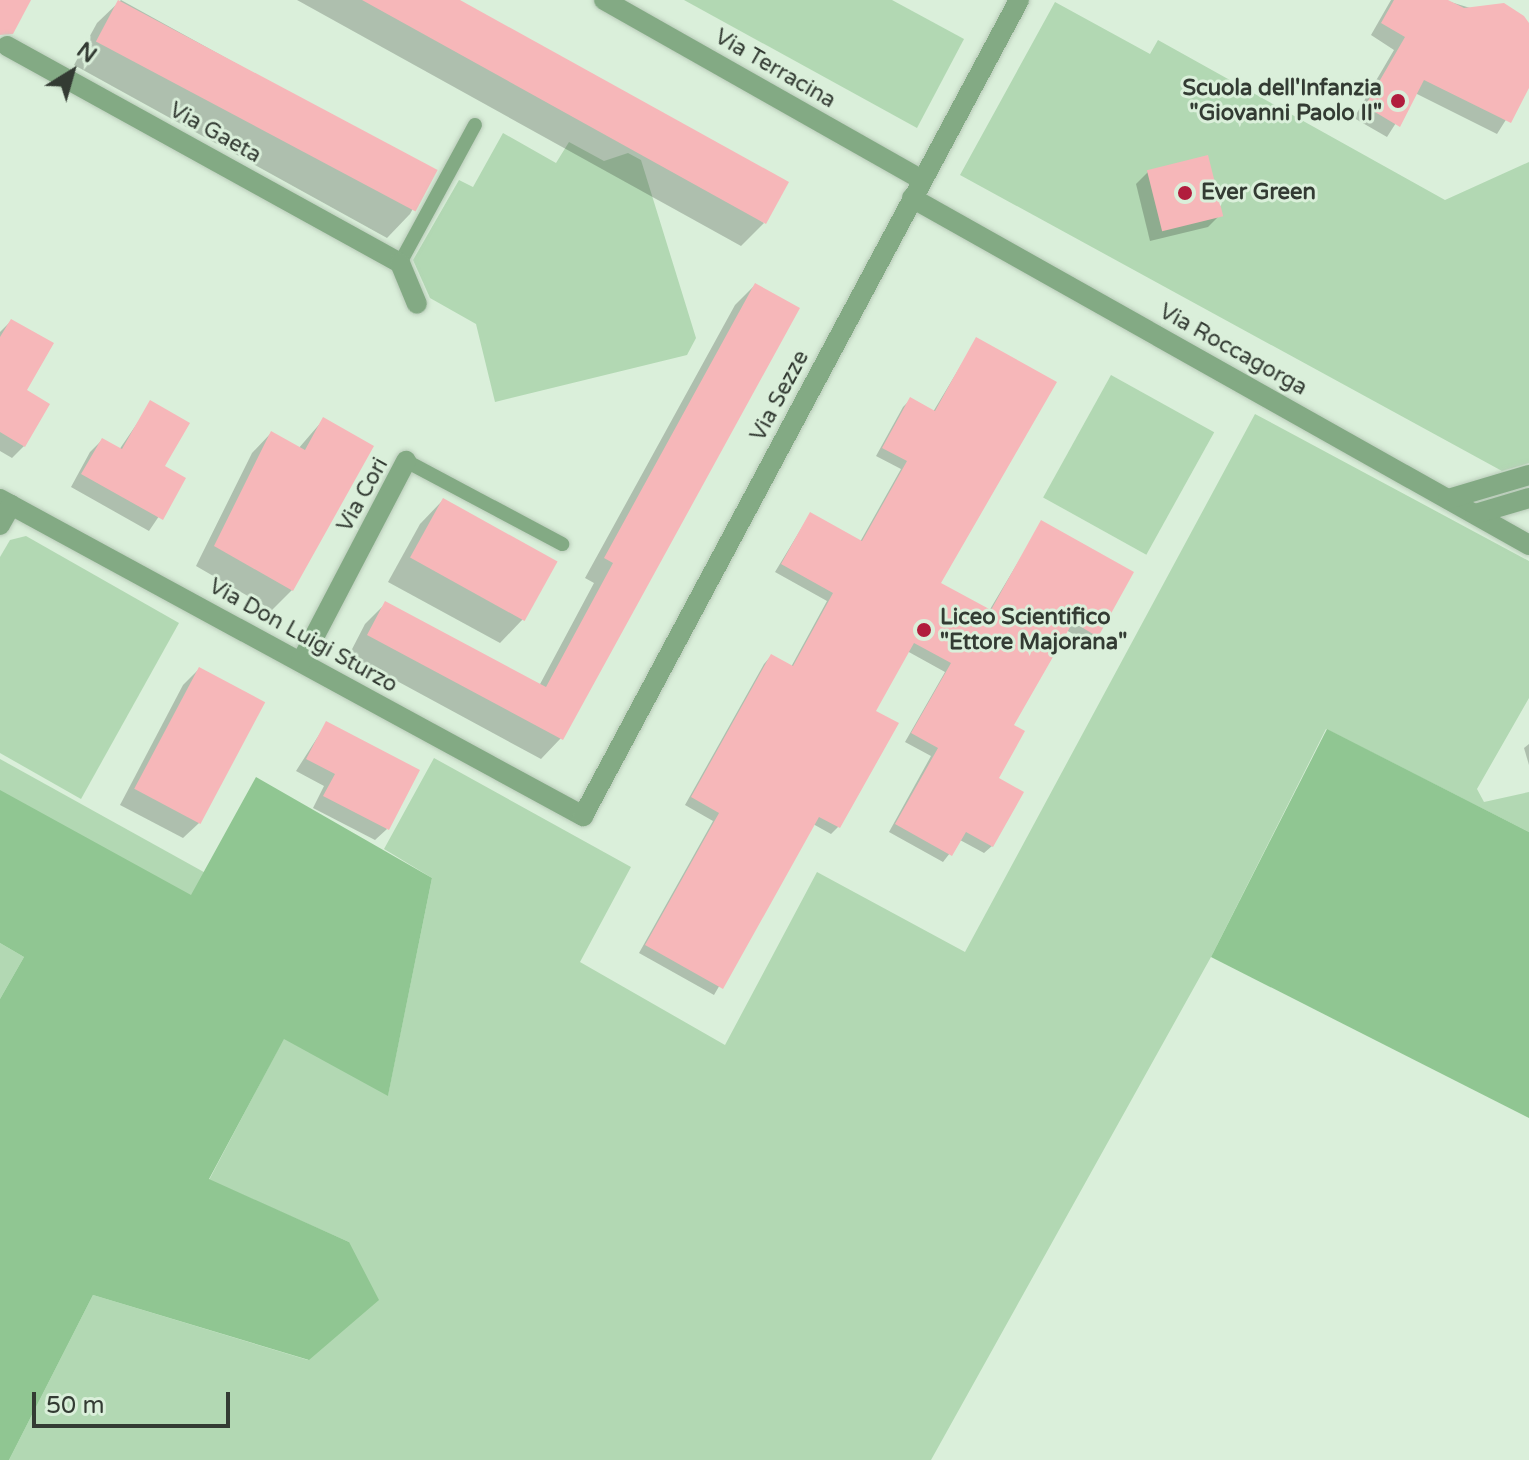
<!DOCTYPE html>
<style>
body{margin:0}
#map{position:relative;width:1529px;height:1460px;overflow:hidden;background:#daefda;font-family:"Varela Round",sans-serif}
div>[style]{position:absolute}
.green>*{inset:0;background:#b2d8b3;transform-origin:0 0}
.forest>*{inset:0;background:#90c692}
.shadow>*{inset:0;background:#0003}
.building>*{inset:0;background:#f6b7b9;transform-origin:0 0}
.roads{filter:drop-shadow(0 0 2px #b9cbb9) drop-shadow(0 0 2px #b9cbb9)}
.lane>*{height:14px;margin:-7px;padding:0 7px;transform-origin:7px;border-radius:7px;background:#83aa84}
.street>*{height:20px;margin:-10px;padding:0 10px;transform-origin:10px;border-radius:10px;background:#83aa84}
.dots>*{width:22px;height:22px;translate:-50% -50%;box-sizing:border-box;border:4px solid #daefda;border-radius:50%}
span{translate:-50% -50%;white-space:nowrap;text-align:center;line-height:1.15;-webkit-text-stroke:6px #daefda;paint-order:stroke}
.street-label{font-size:22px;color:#333b33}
.poi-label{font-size:22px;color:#333b33;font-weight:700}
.right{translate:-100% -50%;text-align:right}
.left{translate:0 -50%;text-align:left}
.north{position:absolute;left:32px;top:32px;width:80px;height:80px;-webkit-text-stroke:6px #daefda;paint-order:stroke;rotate:37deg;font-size:22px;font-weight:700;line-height:32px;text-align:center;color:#333b33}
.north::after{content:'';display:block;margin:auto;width:28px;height:36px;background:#333b33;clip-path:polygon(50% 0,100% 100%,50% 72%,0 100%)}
.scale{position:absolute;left:32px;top:1392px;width:198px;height:36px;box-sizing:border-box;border:4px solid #333b33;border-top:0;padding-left:10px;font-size:24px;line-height:28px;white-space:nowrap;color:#333b33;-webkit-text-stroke:6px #daefda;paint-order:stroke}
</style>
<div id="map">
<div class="green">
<i style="clip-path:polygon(684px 0,892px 0,964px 39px,917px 128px)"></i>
<i style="clip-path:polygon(1055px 2px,1150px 54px,1158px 40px,1445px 200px,1529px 162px,1529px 463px,1502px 471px,960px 175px)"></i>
<i style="clip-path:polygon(503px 133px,556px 163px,569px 142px,604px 161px,628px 153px,641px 160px,696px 338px,687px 355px,495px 402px,476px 324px,430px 298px,413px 260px,459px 180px,473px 187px)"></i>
<i style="left:1111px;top:375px;width:118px;height:140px;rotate:29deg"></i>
<i style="clip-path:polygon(1255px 414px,1529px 561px,1529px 698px,1477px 789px,1484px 802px,1529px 792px,1529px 832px,1326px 729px,1211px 957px,931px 1460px,9px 1460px,93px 1295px,308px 1360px,349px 1242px,209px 1180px,284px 1038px,388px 1095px,432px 878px,384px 849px,434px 758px,631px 867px,580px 962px,725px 1045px,817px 872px,965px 952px)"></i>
<i style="clip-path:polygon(26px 536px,179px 623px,81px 799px,0 753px,0 557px,10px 540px)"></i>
<i style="left:0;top:759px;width:234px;height:31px;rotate:29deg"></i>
<i style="clip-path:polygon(0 943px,24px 957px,0 999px)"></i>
</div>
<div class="forest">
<i style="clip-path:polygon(1327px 729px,1529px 832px,1529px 1118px,1211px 957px)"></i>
<i style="clip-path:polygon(256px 777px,432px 878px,388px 1096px,284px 1039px,209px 1179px,349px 1242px,379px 1300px,309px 1360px,93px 1295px,9px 1460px,0 1460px,0 999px,24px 957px,0 943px,0 790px,191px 895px)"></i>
</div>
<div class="shadow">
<i style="clip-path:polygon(121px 0,433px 172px,410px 214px,387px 238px,74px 65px,97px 23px)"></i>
<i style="clip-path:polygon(297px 0,456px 0,764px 223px,741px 246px)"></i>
<i style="clip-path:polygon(1391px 0,1444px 0,1529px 26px,1529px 83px,1497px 134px,1415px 93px,1387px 137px,1354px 118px,1394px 50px,1371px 35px)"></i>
<i style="clip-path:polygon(1148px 172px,1220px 215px,1208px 227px,1150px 241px,1136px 184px)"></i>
<i style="clip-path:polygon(755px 285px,561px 738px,541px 759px,349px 655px,365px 624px,385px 604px,539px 686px,594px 583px,585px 578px,735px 305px)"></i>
<i style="clip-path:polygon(11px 321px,24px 391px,24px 446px,12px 458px,0 451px,0 332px)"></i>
<i style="clip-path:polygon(976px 340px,939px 583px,989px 611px,1042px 522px,1096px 635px,1089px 643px,1066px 630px,1012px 726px,996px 779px,992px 846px,984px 853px,960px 840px,943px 862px,889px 832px,931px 756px,905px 742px,945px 672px,907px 651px,873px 712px,838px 827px,831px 834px,813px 824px,714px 995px,639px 953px,713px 821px,685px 805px,764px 664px,771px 656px,791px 667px,827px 601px,775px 572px,810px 514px,860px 542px,901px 469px,876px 456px,903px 407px,911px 399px,933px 412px)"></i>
<i style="clip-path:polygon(151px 403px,163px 467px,184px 479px,149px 531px,71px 487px,90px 452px,102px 440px,119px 450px)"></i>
<i style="clip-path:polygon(323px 420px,292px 590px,272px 610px,196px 566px,252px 453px,271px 433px,298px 449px)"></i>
<i style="clip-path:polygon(443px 500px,523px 619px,500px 643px,388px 582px,420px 524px)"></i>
<i style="clip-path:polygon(199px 669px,199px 823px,183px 838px,120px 805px,183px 685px)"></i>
<i style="clip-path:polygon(326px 724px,387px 829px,375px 840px,313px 808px,324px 786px,296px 771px)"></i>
<i style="clip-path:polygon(1529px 744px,1529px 765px,1524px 748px)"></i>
</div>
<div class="building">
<i style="clip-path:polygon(0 0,31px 0,13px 34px,0 35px)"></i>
<i style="left:118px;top:0;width:362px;height:47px;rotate:28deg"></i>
<i style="clip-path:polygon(362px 0,460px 0,789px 182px,766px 224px)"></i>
<i style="clip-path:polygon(1394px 0,1448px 0,1464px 8px,1504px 3px,1524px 16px,1529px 23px,1529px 88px,1511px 123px,1424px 80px,1400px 127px,1365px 106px,1405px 37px,1381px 23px)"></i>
<i style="left:1208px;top:155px;width:63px;height:63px;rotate:76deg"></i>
<i style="clip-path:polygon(755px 283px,800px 308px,563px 740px,367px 635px,385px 601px,546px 687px,613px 563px,604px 558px)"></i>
<i style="clip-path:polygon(11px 319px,54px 343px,27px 390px,50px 404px,25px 447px,0 432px,0 337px)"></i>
<i style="clip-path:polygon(976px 337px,1057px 382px,941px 583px,991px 610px,1041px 520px,1134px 572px,1098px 637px,1073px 622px,1014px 725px,1025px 731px,999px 778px,1024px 792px,993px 847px,966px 832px,952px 856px,895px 824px,938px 748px,911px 733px,951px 663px,914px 643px,876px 711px,899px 723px,840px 828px,819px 817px,723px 989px,645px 945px,719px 813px,691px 797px,771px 654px,793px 666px,833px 593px,781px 564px,810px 512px,862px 541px,907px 461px,882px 448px,910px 397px,935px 411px)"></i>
<i style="clip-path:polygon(150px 400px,190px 423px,165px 466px,186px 478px,163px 520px,81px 474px,102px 438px,122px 449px)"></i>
<i style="clip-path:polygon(323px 417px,374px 446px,293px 591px,214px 546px,271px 431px,305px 450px)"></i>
<i style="left:443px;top:498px;width:131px;height:68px;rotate:29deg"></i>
<i style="left:199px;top:667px;width:75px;height:138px;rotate:28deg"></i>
<i style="clip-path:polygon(326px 721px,420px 770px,389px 830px,323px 796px,335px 774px,306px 759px)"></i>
</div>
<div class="roads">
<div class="lane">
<i style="left:400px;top:263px;width:157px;rotate:-61.5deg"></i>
<i style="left:406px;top:461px;width:177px;rotate:28deg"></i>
</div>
<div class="street">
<i style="left:604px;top:0;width:365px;rotate:29.5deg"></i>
<i style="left:7px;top:46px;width:449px;rotate:28.9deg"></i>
<i style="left:400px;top:263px;width:44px;rotate:67.5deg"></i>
<i style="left:912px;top:198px;width:708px;rotate:29.35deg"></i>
<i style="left:0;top:499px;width:664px;rotate:28.53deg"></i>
<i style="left:583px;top:816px;width:925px;rotate:-61.88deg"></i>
<i style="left:1448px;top:499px;width:84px;rotate:-16.5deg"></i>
<i style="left:1475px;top:514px;width:56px;rotate:-16.5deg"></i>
<i style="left:0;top:525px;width:23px;rotate:-61deg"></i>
<i style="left:301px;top:662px;width:227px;rotate:-62.4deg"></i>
</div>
</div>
<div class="dots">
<i style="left:1398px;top:101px;background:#b11d3d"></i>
<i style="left:1185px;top:193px;background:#b11d3d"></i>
<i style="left:924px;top:630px;background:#b11d3d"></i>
</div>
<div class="street-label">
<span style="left:775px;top:69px;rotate:30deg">Via Terracina</span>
<span style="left:215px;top:133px;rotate:29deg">Via Gaeta</span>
<span style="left:1233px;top:350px;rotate:29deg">Via Roccagorga</span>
<span style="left:780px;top:396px;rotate:-62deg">Via Sezze</span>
<span style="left:363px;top:495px;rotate:-61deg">Via Cori</span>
<span style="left:303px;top:636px;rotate:29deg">Via Don Luigi Sturzo</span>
</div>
<div class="poi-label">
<span class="right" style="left:1382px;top:101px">Scuola dell'Infanzia<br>"Giovanni Paolo II"</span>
<span class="left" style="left:1201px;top:193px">Ever Green</span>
<span class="left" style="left:940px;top:630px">Liceo Scientifico<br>"Ettore Majorana"</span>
</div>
<div class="north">N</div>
<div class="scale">50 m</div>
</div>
